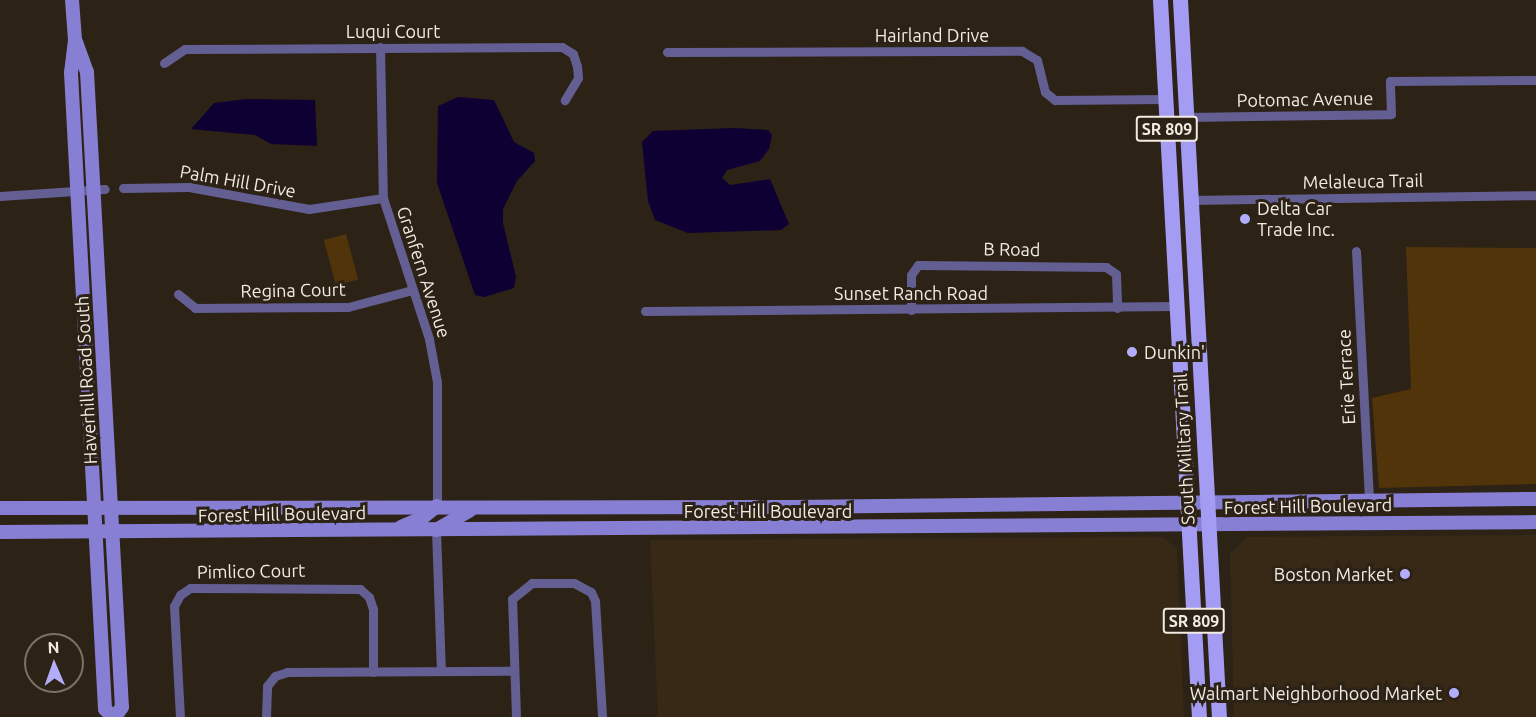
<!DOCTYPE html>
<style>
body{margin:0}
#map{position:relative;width:1536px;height:717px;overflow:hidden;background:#2c2215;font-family:Ubuntu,sans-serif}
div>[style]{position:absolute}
.built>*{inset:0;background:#372916}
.green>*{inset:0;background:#51340a;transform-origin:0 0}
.water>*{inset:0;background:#0f0034}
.street>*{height:9px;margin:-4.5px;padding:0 4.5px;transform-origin:4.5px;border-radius:4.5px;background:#635f93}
.secondary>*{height:14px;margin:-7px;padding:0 7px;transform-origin:7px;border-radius:7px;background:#877fd3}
.primary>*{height:15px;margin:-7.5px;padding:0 7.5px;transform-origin:7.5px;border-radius:7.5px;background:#a49cf3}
.dots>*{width:16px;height:16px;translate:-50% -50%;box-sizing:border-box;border:3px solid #2c2215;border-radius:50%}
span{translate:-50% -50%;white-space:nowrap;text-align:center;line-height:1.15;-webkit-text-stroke:6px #2c2215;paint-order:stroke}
.shield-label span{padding:2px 4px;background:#2c2215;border:2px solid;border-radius:4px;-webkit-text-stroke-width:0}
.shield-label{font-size:16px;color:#f2ebe3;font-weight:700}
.street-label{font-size:18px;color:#f2ebe3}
.poi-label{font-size:18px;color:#f2ebe3}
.left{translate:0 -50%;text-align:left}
.right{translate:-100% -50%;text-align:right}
.north{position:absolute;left:24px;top:633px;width:60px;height:60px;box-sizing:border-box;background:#2c2215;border:2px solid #7b7267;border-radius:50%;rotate:358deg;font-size:16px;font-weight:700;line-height:24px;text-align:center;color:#f2ebe3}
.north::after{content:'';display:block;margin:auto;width:21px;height:27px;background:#b2adf9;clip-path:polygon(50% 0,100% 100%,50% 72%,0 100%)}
</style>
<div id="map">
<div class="built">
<i style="clip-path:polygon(1536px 535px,1536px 717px,1234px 717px,1230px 554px,1247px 537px)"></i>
<i style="clip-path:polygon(1163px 537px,1177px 549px,1184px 717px,658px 717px,650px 540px)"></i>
</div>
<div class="green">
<i style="left:346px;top:234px;width:47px;height:23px;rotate:75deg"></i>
<i style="clip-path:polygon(1406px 247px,1536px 248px,1536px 484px,1379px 488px,1372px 398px,1411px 389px)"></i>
</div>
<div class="water">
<i style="clip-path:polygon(458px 97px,494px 100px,514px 142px,534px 153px,535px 161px,517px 181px,503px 209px,503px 223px,516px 277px,514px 288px,484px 297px,475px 295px,437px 183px,438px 106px)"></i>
<i style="clip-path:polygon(246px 99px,315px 100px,317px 146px,271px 144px,255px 135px,191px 129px,214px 103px)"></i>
<i style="clip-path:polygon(734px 128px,768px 130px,772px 135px,769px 149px,760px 161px,727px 170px,722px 178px,730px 185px,770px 179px,789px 224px,781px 230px,688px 233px,655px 220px,648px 201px,642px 142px,653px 131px)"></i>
</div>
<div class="street">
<i style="left:380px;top:47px;width:151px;rotate:88.9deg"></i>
<i style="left:383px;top:198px;width:148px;rotate:71.9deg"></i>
<i style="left:429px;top:339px;width:44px;rotate:79.5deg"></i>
<i style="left:437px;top:382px;width:124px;rotate:90deg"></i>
<i style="left:667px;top:52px;width:355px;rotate:-0.2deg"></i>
<i style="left:1022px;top:51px;width:17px;rotate:31deg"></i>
<i style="left:1037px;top:60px;width:33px;rotate:76deg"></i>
<i style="left:1045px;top:92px;width:13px;rotate:39deg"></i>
<i style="left:1055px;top:100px;width:110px;rotate:-0.5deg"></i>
<i style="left:164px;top:63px;width:25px;rotate:-34deg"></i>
<i style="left:185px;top:49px;width:377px;rotate:-0.3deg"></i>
<i style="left:562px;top:47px;width:13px;rotate:32deg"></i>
<i style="left:573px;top:54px;width:13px;rotate:72deg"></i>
<i style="left:577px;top:66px;width:12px;rotate:85deg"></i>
<i style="left:578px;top:78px;width:26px;rotate:121deg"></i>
<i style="left:1186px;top:117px;width:205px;rotate:-0.8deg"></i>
<i style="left:1391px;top:114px;width:33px;rotate:-92deg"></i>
<i style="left:1390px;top:81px;width:146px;rotate:-0.4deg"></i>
<i style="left:123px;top:188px;width:66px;rotate:-0.9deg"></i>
<i style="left:189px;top:187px;width:122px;rotate:10.4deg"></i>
<i style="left:309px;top:209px;width:75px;rotate:-8.5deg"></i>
<i style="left:0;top:196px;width:105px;rotate:-3.8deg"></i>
<i style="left:1190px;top:200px;width:346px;rotate:-0.8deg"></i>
<i style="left:1356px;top:251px;width:250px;rotate:87deg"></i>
<i style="left:178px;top:294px;width:22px;rotate:39deg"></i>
<i style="left:195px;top:308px;width:153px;rotate:-0.4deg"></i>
<i style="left:348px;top:307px;width:66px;rotate:-14.9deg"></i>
<i style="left:911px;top:310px;width:35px;rotate:-90deg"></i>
<i style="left:911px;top:275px;width:12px;rotate:-55deg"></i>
<i style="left:918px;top:265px;width:188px;rotate:0.6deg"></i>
<i style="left:1106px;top:267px;width:12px;rotate:35deg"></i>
<i style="left:1116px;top:274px;width:34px;rotate:88deg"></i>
<i style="left:645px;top:311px;width:532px;rotate:-0.54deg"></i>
<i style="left:436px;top:530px;width:141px;rotate:88deg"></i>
<i style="left:180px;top:717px;width:111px;rotate:-93.1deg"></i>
<i style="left:174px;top:606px;width:13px;rotate:-61deg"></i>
<i style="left:180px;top:595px;width:12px;rotate:-35deg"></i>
<i style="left:190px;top:588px;width:170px;rotate:0.3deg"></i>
<i style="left:360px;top:589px;width:12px;rotate:42deg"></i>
<i style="left:369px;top:597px;width:13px;rotate:72deg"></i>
<i style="left:373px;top:609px;width:63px;rotate:90deg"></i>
<i style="left:266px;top:717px;width:31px;rotate:-88deg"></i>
<i style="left:267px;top:686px;width:13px;rotate:-51deg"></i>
<i style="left:275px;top:676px;width:13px;rotate:-18deg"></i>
<i style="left:287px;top:672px;width:226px;rotate:-0.3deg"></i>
<i style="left:516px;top:717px;width:118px;rotate:-91.9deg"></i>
<i style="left:512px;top:599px;width:26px;rotate:-39deg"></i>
<i style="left:532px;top:583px;width:42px"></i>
<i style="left:574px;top:583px;width:19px;rotate:28deg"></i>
<i style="left:591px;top:592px;width:10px;rotate:66deg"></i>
<i style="left:595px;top:601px;width:116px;rotate:86.5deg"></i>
</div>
<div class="secondary">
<i style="left:72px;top:0;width:40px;rotate:85.7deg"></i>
<i style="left:75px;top:40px;width:33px;rotate:97deg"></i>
<i style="left:71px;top:73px;width:637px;rotate:86.94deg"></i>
<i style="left:105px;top:709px;width:11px;rotate:45deg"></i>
<i style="left:76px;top:42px;width:32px;rotate:70deg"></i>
<i style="left:87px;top:72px;width:636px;rotate:86.85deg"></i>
<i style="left:122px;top:707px;width:12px;rotate:125deg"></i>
<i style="left:0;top:508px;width:791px;rotate:-0.07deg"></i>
<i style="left:791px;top:507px;width:745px;rotate:-0.62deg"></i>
<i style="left:401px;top:527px;width:23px;rotate:-23deg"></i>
<i style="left:422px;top:518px;width:19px;rotate:-39deg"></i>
<i style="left:436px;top:530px;width:39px;rotate:-30deg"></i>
<i style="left:0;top:532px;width:1536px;rotate:-0.37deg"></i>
</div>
<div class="primary">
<i style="left:1160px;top:0;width:718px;rotate:86.89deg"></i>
<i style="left:1180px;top:0;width:718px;rotate:86.89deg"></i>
</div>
<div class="dots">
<i style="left:1245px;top:219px;background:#b2adf9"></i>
<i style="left:1132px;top:352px;background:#b2adf9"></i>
<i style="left:1405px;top:574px;background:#b2adf9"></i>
<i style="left:1454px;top:693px;background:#b2adf9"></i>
</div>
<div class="shield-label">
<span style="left:1167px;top:129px">SR 809</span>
<span style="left:1194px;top:621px">SR 809</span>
</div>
<div class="street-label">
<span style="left:393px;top:31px">Luqui Court</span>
<span style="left:932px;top:35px">Hairland Drive</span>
<span style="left:1305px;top:99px;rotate:-1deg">Potomac Avenue</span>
<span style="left:238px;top:181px;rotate:10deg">Palm Hill Drive</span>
<span style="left:1363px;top:181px;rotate:-1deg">Melaleuca Trail</span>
<span style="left:1012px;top:249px;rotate:1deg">B Road</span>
<span style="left:424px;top:272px;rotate:72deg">Granfern Avenue</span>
<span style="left:293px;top:290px;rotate:-1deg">Regina Court</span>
<span style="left:911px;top:293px">Sunset Ranch Road</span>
<span style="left:1346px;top:377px;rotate:-93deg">Erie Terrace</span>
<span style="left:86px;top:380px;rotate:-93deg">Haverhill Road South</span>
<span style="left:1184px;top:449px;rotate:-93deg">South Military Trail</span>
<span style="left:1308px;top:506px;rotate:-1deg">Forest Hill Boulevard</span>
<span style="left:768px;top:511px">Forest Hill Boulevard</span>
<span style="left:282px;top:514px;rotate:-1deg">Forest Hill Boulevard</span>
<span style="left:251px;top:571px;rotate:-1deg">Pimlico Court</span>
</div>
<div class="poi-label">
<span class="left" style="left:1257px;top:219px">Delta Car<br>Trade Inc.</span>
<span class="left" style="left:1144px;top:352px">Dunkin'</span>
<span class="right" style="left:1393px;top:574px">Boston Market</span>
<span class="right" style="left:1442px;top:693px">Walmart Neighborhood Market</span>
</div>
<div class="north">N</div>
</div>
